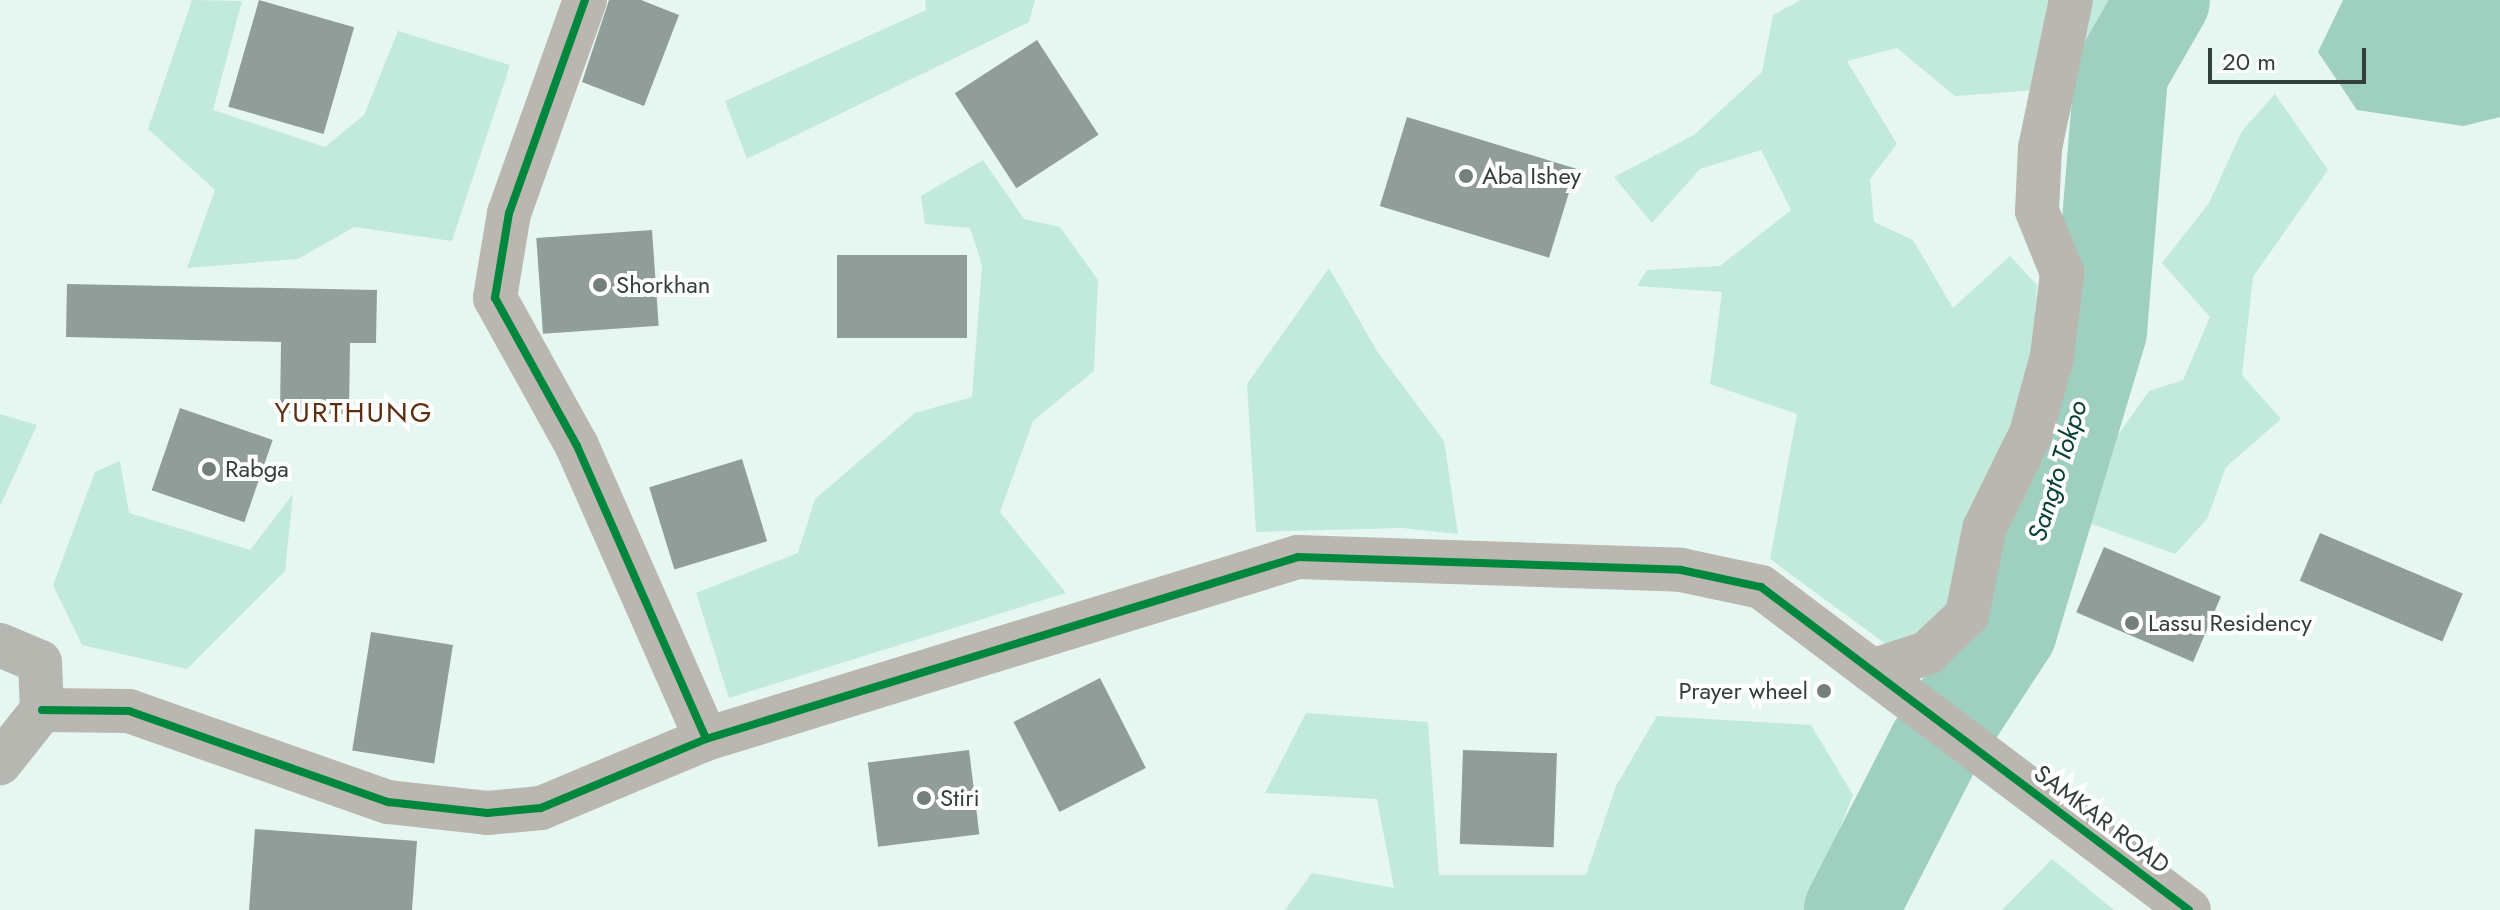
<!DOCTYPE html>
<style>
body{margin:0}
#map{position:relative;width:2500px;height:910px;overflow:hidden;background:#e6f7f1;font-family:Jost,sans-serif}
div>[style]{position:absolute}
.green>*{inset:0;background:#c1eadc}
.water>*{inset:0;background:#9ecfbf}
.river>*{height:94px;margin:-47px;padding:0 47px;transform-origin:47px;border-radius:47px;background:#9ecfbf}
.building>*{inset:0;background:#919d99;transform-origin:0 0}
.minor>*{height:44px;margin:-22px;padding:0 22px;transform-origin:22px;border-radius:22px;background:#bab6b0}
.major>*{height:44px;margin:-22px;padding:0 22px;transform-origin:22px;border-radius:22px;background:#b7b7b1}
.cycleway>*{height:8px;margin:-4px;padding:0 4px;transform-origin:4px;border-radius:4px;background:#00873e}
.dots>*{width:22px;height:22px;translate:-50% -50%;box-sizing:border-box;border:4px solid #fff;border-radius:50%}
span{translate:-50% -50%;white-space:nowrap;text-align:center;line-height:1.15;-webkit-text-stroke:8px #fff;paint-order:stroke}
.poi-label{font-size:24px;color:#333f3b}
.left{translate:0 -50%;text-align:left}
.right{translate:-100% -50%;text-align:right}
.street-label{font-size:24px;color:#333f3b}
.water-label{font-size:26px;color:#064032;font-style:italic}
.quarter-label{font-size:28px;color:#5e2e11;letter-spacing:2px}
.scale{position:absolute;left:2208px;top:48px;width:158px;height:36px;box-sizing:border-box;border:4px solid #333f3b;border-top:0;padding-left:10px;font-size:24px;line-height:28px;white-space:nowrap;color:#333f3b;-webkit-text-stroke:6px #fff;paint-order:stroke}
</style>
<div id="map">
<div class="green">
<i style="clip-path:polygon(192px 0,242px 1px,213px 110px,325px 147px,364px 115px,398px 31px,510px 65px,452px 241px,354px 227px,298px 259px,187px 268px,215px 190px,148px 129px)"></i>
<i style="clip-path:polygon(925px 0,1035px 0,1029px 22px,747px 159px,725px 101px,926px 10px)"></i>
<i style="clip-path:polygon(1801px 0,2117px 0,2080px 87px,1955px 96px,1897px 48px,1847px 61px,1897px 144px,1870px 179px,1874px 222px,1913px 240px,1953px 308px,2010px 256px,2037px 285px,2032px 370px,1976px 508px,1950px 657px,1891px 648px,1770px 559px,1797px 414px,1710px 384px,1722px 292px,1637px 286px,1647px 270px,1720px 266px,1791px 210px,1761px 150px,1700px 169px,1652px 223px,1614px 177px,1694px 135px,1762px 72px,1773px 15px)"></i>
<i style="clip-path:polygon(2275px 94px,2328px 170px,2253px 277px,2242px 375px,2281px 419px,2226px 467px,2207px 519px,2175px 554px,2086px 522px,2106px 452px,2149px 391px,2183px 380px,2210px 317px,2162px 263px,2209px 203px,2242px 131px)"></i>
<i style="clip-path:polygon(983px 160px,1024px 219px,1060px 227px,1098px 280px,1094px 371px,1033px 421px,1000px 512px,1066px 593px,729px 698px,696px 593px,798px 553px,815px 499px,915px 413px,972px 397px,982px 265px,970px 228px,925px 224px,921px 196px)"></i>
<i style="clip-path:polygon(1329px 268px,1377px 351px,1444px 441px,1458px 534px,1402px 528px,1256px 532px,1247px 384px)"></i>
<i style="clip-path:polygon(0 414px,37px 425px,0 506px)"></i>
<i style="clip-path:polygon(120px 461px,129px 513px,250px 550px,293px 494px,285px 571px,187px 669px,82px 645px,53px 585px,95px 472px)"></i>
<i style="clip-path:polygon(1306px 713px,1428px 722px,1439px 875px,1586px 875px,1616px 786px,1657px 716px,1811px 725px,1853px 795px,1808px 910px,1285px 910px,1312px 873px,1394px 888px,1377px 799px,1265px 793px)"></i>
<i style="clip-path:polygon(2052px 859px,2114px 910px,2002px 910px)"></i>
</div>
<div class="water">
<i style="clip-path:polygon(2343px 0,2500px 0,2500px 117px,2463px 126px,2357px 110px,2318px 52px)"></i>
</div>
<div class="river">
<i style="left:1851px;top:910px;width:184px;rotate:-62.9deg"></i>
<i style="left:1935px;top:746px;width:137px;rotate:-56.9deg"></i>
<i style="left:2010px;top:631px;width:313px;rotate:-73.3deg"></i>
<i style="left:2100px;top:331px;width:259px;rotate:-85.3deg"></i>
<i style="left:2121px;top:73px;width:84px;rotate:-60.1deg"></i>
</div>
<div class="building">
<i style="left:259px;top:0;width:99px;height:111px;rotate:16deg"></i>
<i style="clip-path:polygon(609px 0,641px 0,679px 15px,644px 106px,582px 82px)"></i>
<i style="left:1037px;top:40px;width:113px;height:98px;rotate:57deg"></i>
<i style="left:1407px;top:117px;width:177px;height:93px;rotate:17deg"></i>
<i style="left:652px;top:230px;width:96px;height:116px;rotate:86deg"></i>
<i style="left:837px;top:255px;width:130px;height:83px"></i>
<i style="clip-path:polygon(67px 284px,377px 290px,376px 343px,350px 343px,349px 414px,280px 413px,281px 342px,66px 337px)"></i>
<i style="left:180px;top:408px;width:98px;height:87px;rotate:19deg"></i>
<i style="left:742px;top:459px;width:86px;height:97px;rotate:73deg"></i>
<i style="left:2320px;top:533px;width:155px;height:52px;rotate:23deg"></i>
<i style="left:2104px;top:547px;width:127px;height:71px;rotate:23deg"></i>
<i style="left:371px;top:632px;width:83px;height:120px;rotate:9deg"></i>
<i style="left:1100px;top:678px;width:101px;height:97px;rotate:63deg"></i>
<i style="left:969px;top:750px;width:85px;height:102px;rotate:83deg"></i>
<i style="left:1463px;top:750px;width:94px;height:94px;rotate:2deg"></i>
<i style="clip-path:polygon(255px 829px,417px 841px,412px 910px,249px 910px)"></i>
</div>
<div class="minor">
<i style="left:585px;top:0;width:226px;rotate:109.6deg"></i>
<i style="left:509px;top:213px;width:86px;rotate:99.4deg"></i>
<i style="left:495px;top:298px;width:169px;rotate:61deg"></i>
<i style="left:577px;top:446px;width:320px;rotate:66.2deg"></i>
<i style="left:1872px;top:671px;width:58px;rotate:-18.1deg"></i>
<i style="left:1927px;top:653px;width:55px;rotate:-43.5deg"></i>
<i style="left:1967px;top:615px;width:88px;rotate:-78.8deg"></i>
<i style="left:1984px;top:529px;width:107px;rotate:-63.9deg"></i>
<i style="left:2031px;top:433px;width:80px;rotate:-74.7deg"></i>
<i style="left:2052px;top:356px;width:84px;rotate:-83.1deg"></i>
<i style="left:2062px;top:273px;width:67px;rotate:-112deg"></i>
<i style="left:2037px;top:211px;width:63px;rotate:-87.3deg"></i>
<i style="left:2040px;top:148px;width:151px;rotate:-78.2deg"></i>
<i style="left:42px;top:710px;width:87px;rotate:0.7deg"></i>
<i style="left:129px;top:711px;width:275px;rotate:19.4deg"></i>
<i style="left:388px;top:802px;width:100px;rotate:6.3deg"></i>
<i style="left:487px;top:813px;width:54px;rotate:-5.3deg"></i>
<i style="left:541px;top:808px;width:179px;rotate:-22.7deg"></i>
<i style="left:706px;top:739px;width:619px;rotate:-17.09deg"></i>
<i style="left:1298px;top:557px;width:383px;rotate:1.9deg"></i>
<i style="left:1681px;top:570px;width:82px;rotate:12deg"></i>
<i style="left:1761px;top:587px;width:536px;rotate:37.04deg"></i>
</div>
<div class="major">
<i style="left:0;top:645px;width:43px;rotate:23deg"></i>
<i style="left:40px;top:662px;width:48px;rotate:87.6deg"></i>
<i style="left:42px;top:710px;width:68px;rotate:128.4deg"></i>
</div>
<div class="cycleway">
<i style="left:585px;top:0;width:226px;rotate:109.6deg"></i>
<i style="left:509px;top:213px;width:86px;rotate:99.4deg"></i>
<i style="left:495px;top:298px;width:169px;rotate:61deg"></i>
<i style="left:577px;top:446px;width:320px;rotate:66.2deg"></i>
<i style="left:42px;top:710px;width:87px;rotate:0.7deg"></i>
<i style="left:129px;top:711px;width:275px;rotate:19.4deg"></i>
<i style="left:388px;top:802px;width:100px;rotate:6.3deg"></i>
<i style="left:487px;top:813px;width:54px;rotate:-5.3deg"></i>
<i style="left:541px;top:808px;width:179px;rotate:-22.7deg"></i>
<i style="left:706px;top:739px;width:619px;rotate:-17.09deg"></i>
<i style="left:1298px;top:557px;width:383px;rotate:1.9deg"></i>
<i style="left:1681px;top:570px;width:82px;rotate:12deg"></i>
<i style="left:1761px;top:587px;width:536px;rotate:37.04deg"></i>
</div>
<div class="dots">
<i style="left:1466px;top:176px;background:#727f7b"></i>
<i style="left:600px;top:285px;background:#727f7b"></i>
<i style="left:209px;top:469px;background:#727f7b"></i>
<i style="left:2132px;top:623px;background:#727f7b"></i>
<i style="left:1824px;top:691px;background:#727f7b"></i>
<i style="left:924px;top:798px;background:#727f7b"></i>
</div>
<div class="poi-label">
<span class="left" style="left:1482px;top:176px">Aba Ishey</span>
<span class="left" style="left:616px;top:285px">Shorkhan</span>
<span class="left" style="left:225px;top:469px">Rabga</span>
<span class="left" style="left:2148px;top:623px">Lassu Residency</span>
<span class="right" style="left:1808px;top:691px">Prayer wheel</span>
<span class="left" style="left:940px;top:798px">Stiri</span>
</div>
<div class="street-label">
<span style="left:2102px;top:819px;rotate:37deg">SAMKAR ROAD</span>
</div>
<div class="water-label">
<span style="left:2058px;top:471px;rotate:-73deg">Sangto Tokpo</span>
</div>
<div class="quarter-label">
<span style="left:354px;top:413px">YURTHUNG</span>
</div>
<div class="scale">20 m</div>
</div>
